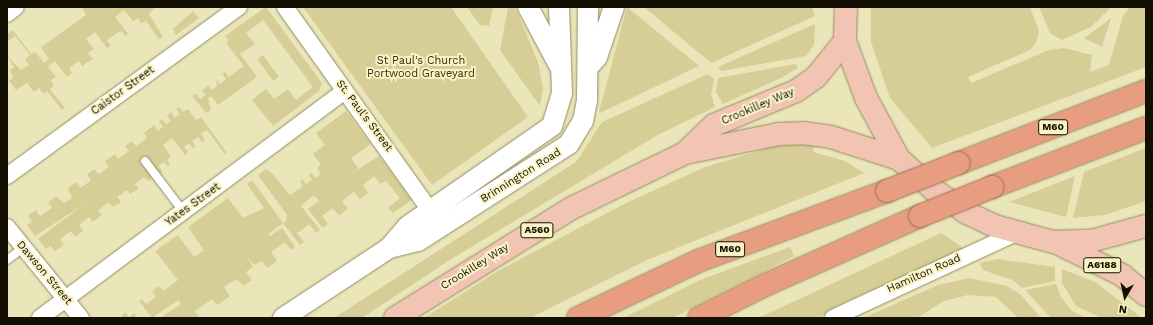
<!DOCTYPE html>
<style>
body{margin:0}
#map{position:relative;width:1153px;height:325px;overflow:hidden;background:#ebe6b9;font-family:"Work Sans",sans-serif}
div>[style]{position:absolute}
.green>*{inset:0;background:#d6ce96;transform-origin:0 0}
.roads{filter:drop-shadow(0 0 1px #928d63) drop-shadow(0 0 1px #928d63)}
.service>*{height:8px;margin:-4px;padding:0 4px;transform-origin:4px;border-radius:4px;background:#fff}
.minor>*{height:16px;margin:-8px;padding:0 8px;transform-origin:8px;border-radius:8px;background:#fff}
.tertiary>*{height:20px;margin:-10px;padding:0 10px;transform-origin:10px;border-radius:10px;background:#fff}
.primary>*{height:22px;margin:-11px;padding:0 11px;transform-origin:11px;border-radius:11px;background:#f1c4b3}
.motorway>*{height:22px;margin:-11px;padding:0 11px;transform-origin:11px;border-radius:11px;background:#e89d81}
.bridges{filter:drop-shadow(0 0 1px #9d6c55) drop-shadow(0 0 1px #9d6c55)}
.motorway-bridge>*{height:22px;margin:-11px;padding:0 11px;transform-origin:11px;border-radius:11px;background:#e89d81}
span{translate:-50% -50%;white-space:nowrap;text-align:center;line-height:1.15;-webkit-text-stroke:4px #f9f3c6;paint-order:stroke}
.shield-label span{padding:1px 3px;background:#f9f3c6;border:1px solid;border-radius:3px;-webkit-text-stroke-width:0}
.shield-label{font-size:10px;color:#131002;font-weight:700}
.park-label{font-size:11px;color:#322d0a}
.street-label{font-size:11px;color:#131002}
.frame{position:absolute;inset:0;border:8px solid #131002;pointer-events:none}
.north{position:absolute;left:1105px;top:277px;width:40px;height:40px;-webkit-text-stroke:3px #f9f3c6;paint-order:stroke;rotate:189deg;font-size:11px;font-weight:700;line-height:16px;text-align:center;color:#131002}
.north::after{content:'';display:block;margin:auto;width:14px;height:18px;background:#131002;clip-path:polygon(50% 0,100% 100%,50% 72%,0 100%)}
</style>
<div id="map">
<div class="green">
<i style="clip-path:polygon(82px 7px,156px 7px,149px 14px,163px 37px,159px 39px,146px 21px,141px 23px,138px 18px,133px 21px,124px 10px,115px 17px,128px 34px,125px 36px,122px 31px,117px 33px,107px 40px,111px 46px,107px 48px,95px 32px,86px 39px,94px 49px,88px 53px,93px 59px,82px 66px,79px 61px,73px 65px,69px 68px,72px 73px,67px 77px,55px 61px,48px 67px,56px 77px,51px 80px,54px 86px,50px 89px,65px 108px,62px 110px,47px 91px,44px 94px,39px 88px,34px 92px,27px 83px,16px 90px,9px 81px,13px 78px,10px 70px,14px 67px,7px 56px,21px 70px,29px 65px,25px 59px,30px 55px,15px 36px,7px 42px,7px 34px,13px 30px,31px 54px,35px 52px,44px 63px,49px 59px,41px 47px,86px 15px)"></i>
<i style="clip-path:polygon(266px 7px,322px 83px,319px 91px,273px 126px,252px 100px,266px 89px,274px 99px,288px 89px,296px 100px,313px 87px,263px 20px,246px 33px,255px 44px,240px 54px,257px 77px,218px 105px,211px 96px,208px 98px,211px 110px,206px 113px,192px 96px,196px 94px,200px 99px,206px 95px,202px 90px,205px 88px,208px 85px,212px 90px,217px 86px,216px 79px,220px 84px,226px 79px,222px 74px,225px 72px,229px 77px,244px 66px,226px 43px,229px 40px,225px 36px)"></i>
<i style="clip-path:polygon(303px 7px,451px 7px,528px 117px,432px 185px)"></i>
<i style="clip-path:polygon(467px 7px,493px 7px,489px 26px,480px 25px)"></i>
<i style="clip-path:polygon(508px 7px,515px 7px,538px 62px,543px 89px,540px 106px,500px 50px)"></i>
<i style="clip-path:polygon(627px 7px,699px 66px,600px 113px,599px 112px)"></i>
<i style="clip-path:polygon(644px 7px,812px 7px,815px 16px,711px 63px)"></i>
<i style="clip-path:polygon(871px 7px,1030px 7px,1039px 31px,1036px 43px,1030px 50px,968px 77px,971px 83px,1049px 50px,1064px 48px,1092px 55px,1090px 72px,1109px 65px,1123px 16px,1130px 7px,1146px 7px,1146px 67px,932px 148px,890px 98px,871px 42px)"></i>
<i style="clip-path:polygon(1039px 7px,1111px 7px,1091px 27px,1062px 40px,1050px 33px)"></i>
<i style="clip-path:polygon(193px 11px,199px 18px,176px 35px,173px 29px)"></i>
<i style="clip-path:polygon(1111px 18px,1102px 47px,1084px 38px,1094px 31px)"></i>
<i style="clip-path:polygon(815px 24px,814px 45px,806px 56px,721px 71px,718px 67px)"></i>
<i style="left:263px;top:55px;width:27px;height:7px;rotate:54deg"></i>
<i style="clip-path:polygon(796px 64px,798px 68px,783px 77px,723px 104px,716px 92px,718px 78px)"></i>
<i style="clip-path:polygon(708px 74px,714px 79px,711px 94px,715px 107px,656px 136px,448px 261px,362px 318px,334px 318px,576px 162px,602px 122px)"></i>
<i style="clip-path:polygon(179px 107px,183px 112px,188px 109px,196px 120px,201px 117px,227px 153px,225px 154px,207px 130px,201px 134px,205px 140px,202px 142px,198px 137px,192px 141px,196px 146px,193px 148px,189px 143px,184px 147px,188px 152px,185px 155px,172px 138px,163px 145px,171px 156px,167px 160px,170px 165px,168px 167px,164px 162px,158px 166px,163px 171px,159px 174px,146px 157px,140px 162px,153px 178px,148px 181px,144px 177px,135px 184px,139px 188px,135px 191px,130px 194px,127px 190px,117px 197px,121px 202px,116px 205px,113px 207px,109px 202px,98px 210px,102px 215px,93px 222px,89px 217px,79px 225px,83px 231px,75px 237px,71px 231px,60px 239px,64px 245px,55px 251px,51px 246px,46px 249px,38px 239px,86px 203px,35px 236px,27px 225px,32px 221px,28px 216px,36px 210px,40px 216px,52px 208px,48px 202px,56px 196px,64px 203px,72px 198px,68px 188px,76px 182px,80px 188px,86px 184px,91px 180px,87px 175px,94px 169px,99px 174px,109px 167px,105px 161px,115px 154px,118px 159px,129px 151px,125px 146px,132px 141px,136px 146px,147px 138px,144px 133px,154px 125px,158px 131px,163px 127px,159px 121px,162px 119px,166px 124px,171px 121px,167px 115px,171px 112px,175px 118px,180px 114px,176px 109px)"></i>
<i style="clip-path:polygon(346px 111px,371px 144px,351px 158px,358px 168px,349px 175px,379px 156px,412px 200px,393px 213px,388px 208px,400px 198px,386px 181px,380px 184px,374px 176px,363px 185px,368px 193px,360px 199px,354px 192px,342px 201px,348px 209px,339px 216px,333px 208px,322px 216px,328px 224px,323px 228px,308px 209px,319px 201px,314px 195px,301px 206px,320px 230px,316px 233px,309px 224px,303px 229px,297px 233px,304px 242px,300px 245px,283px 223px,268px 234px,270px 236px,282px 228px,295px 247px,291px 250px,285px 242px,271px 252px,277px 261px,267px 268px,262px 261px,254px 265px,246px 255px,253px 267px,246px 272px,252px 280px,243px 286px,237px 279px,224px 287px,230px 296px,217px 305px,212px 299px,195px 311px,200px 318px,160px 318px,181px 304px,178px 300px,152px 318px,139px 301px,142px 299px,146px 304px,156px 297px,152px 291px,155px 289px,159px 286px,163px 291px,178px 280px,155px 251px,178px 235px,194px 257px,204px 250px,188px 227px,228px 198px,243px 218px,264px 208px,247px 184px,252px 180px,283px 223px,286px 221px,287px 215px,258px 175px,266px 169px,272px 173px,290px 195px,303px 186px,300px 181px,302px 179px,306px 184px,312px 180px,309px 175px,312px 173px,315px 178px,321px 174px,317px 168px,321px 165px,313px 154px,325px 145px,316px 133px)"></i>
<i style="clip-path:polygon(781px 144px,814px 145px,813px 152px,845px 161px,864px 173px,647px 260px,530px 318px,424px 318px,498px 271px,626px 203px,705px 167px)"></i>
<i style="clip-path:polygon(1146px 148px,1146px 201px,1105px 215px,1073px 218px,1084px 172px)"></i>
<i style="clip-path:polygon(1075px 176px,1066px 217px,1009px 202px)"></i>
<i style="clip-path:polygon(941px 233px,965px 249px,845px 302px,819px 318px,758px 318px)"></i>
<i style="clip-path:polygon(790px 247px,794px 256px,673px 318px,623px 318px,700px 280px)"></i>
<i style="clip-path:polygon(997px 259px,1055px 267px,1055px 281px,1022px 288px,1012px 280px,983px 270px,980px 263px)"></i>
<i style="clip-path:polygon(1062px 269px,1095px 282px,1142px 318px,1102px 318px,1076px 306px,1062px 283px)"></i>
<i style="clip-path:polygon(970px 278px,1007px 286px,1021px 295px,1041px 318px,1018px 318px,996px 297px,968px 295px,944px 301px,917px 318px,863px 318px,938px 285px)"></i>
<i style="clip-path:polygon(1056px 284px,1061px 297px,1072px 311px,1086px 318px,1051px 318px,1025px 290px)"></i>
<i style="clip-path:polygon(125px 312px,129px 317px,134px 313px,137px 318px,120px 318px)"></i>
</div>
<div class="roads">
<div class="service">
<i style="left:145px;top:161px;width:63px;rotate:52.8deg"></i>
<i style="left:7px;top:260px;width:20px;rotate:-37deg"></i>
</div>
<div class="minor">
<i style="left:285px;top:7px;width:262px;rotate:54.5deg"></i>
<i style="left:7px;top:14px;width:11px;rotate:-38deg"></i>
<i style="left:7px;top:176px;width:287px;rotate:-36.1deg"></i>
<i style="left:7px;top:227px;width:117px;rotate:50.9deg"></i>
<i style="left:40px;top:318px;width:379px;rotate:-36.7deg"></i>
<i style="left:833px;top:318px;width:202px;rotate:-24.9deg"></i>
</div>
<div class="tertiary">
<i style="left:528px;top:7px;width:66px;rotate:61.9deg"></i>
<i style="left:591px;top:64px;width:9px;rotate:-49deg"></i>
<i style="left:597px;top:57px;width:53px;rotate:-71.2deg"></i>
<i style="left:389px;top:248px;width:30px;rotate:-14deg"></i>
<i style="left:418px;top:241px;width:179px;rotate:-32.7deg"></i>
<i style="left:569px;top:144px;width:27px;rotate:-59deg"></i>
<i style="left:583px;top:121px;width:20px;rotate:-79deg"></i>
<i style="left:587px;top:101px;width:94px;rotate:-89.4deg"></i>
<i style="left:283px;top:318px;width:127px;rotate:-33.4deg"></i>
<i style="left:389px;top:248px;width:29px;rotate:-49deg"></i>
<i style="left:408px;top:226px;width:175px;rotate:-34.8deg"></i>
<i style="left:552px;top:126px;width:34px;rotate:-73deg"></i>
<i style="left:562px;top:93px;width:86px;rotate:-92deg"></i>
</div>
<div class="primary">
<i style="left:846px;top:7px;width:34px;rotate:92deg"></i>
<i style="left:845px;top:41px;width:61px;rotate:69.8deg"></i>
<i style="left:866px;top:98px;width:69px;rotate:61.6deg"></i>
<i style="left:899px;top:159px;width:47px;rotate:41.5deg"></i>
<i style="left:934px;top:190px;width:38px;rotate:35deg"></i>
<i style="left:965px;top:212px;width:33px;rotate:25deg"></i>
<i style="left:995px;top:226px;width:60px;rotate:15.4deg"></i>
<i style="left:1053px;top:242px;width:38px;rotate:-2deg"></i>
<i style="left:1091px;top:241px;width:57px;rotate:-15.3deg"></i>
<i style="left:685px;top:153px;width:40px;rotate:-44deg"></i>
<i style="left:714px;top:125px;width:89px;rotate:-22.5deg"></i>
<i style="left:796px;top:91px;width:24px;rotate:-35deg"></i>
<i style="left:816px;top:77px;width:46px;rotate:-51.1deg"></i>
<i style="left:1059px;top:244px;width:70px;rotate:26.2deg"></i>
<i style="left:1122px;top:275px;width:31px;rotate:40deg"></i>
<i style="left:395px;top:318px;width:208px;rotate:-31.9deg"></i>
<i style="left:572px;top:208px;width:126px;rotate:-26deg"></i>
<i style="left:685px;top:153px;width:96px;rotate:-11.4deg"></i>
<i style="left:779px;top:134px;width:24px;rotate:-2deg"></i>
<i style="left:803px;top:133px;width:28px;rotate:8deg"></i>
<i style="left:831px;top:137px;width:71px;rotate:17.9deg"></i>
</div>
<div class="motorway">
<i style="left:959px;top:163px;width:200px;rotate:-21.1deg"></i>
<i style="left:992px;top:187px;width:165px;rotate:-21deg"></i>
<i style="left:578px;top:318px;width:133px;rotate:-25.4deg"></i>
<i style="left:698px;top:261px;width:202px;rotate:-20.3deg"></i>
<i style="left:699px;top:318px;width:74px;rotate:-26.6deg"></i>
<i style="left:765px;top:285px;width:170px;rotate:-24deg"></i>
</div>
</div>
<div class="bridges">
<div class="motorway-bridge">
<i style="left:887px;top:191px;width:77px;rotate:-21.3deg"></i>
<i style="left:920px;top:216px;width:78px;rotate:-21.9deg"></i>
</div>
</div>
<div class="shield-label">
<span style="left:1053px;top:127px">M60</span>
<span style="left:537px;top:230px">A560</span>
<span style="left:730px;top:249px">M60</span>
<span style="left:1102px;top:265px">A6188</span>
</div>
<div class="park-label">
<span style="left:421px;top:68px">St Paul's Church<br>Portwood Graveyard</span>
</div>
<div class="street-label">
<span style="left:123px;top:91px;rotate:-36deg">Caistor Street</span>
<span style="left:758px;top:107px;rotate:-23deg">Crookilley Way</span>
<span style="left:364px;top:116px;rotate:53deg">St. Paul's Street</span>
<span style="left:521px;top:176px;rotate:-32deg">Brinnington Road</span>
<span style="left:193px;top:205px;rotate:-36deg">Yates Street</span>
<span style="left:475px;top:267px;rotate:-32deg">Crookilley Way</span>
<span style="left:44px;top:273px;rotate:50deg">Dawson Street</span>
<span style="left:924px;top:274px;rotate:-24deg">Hamilton Road</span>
</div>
<div class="frame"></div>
<div class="north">N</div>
</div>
